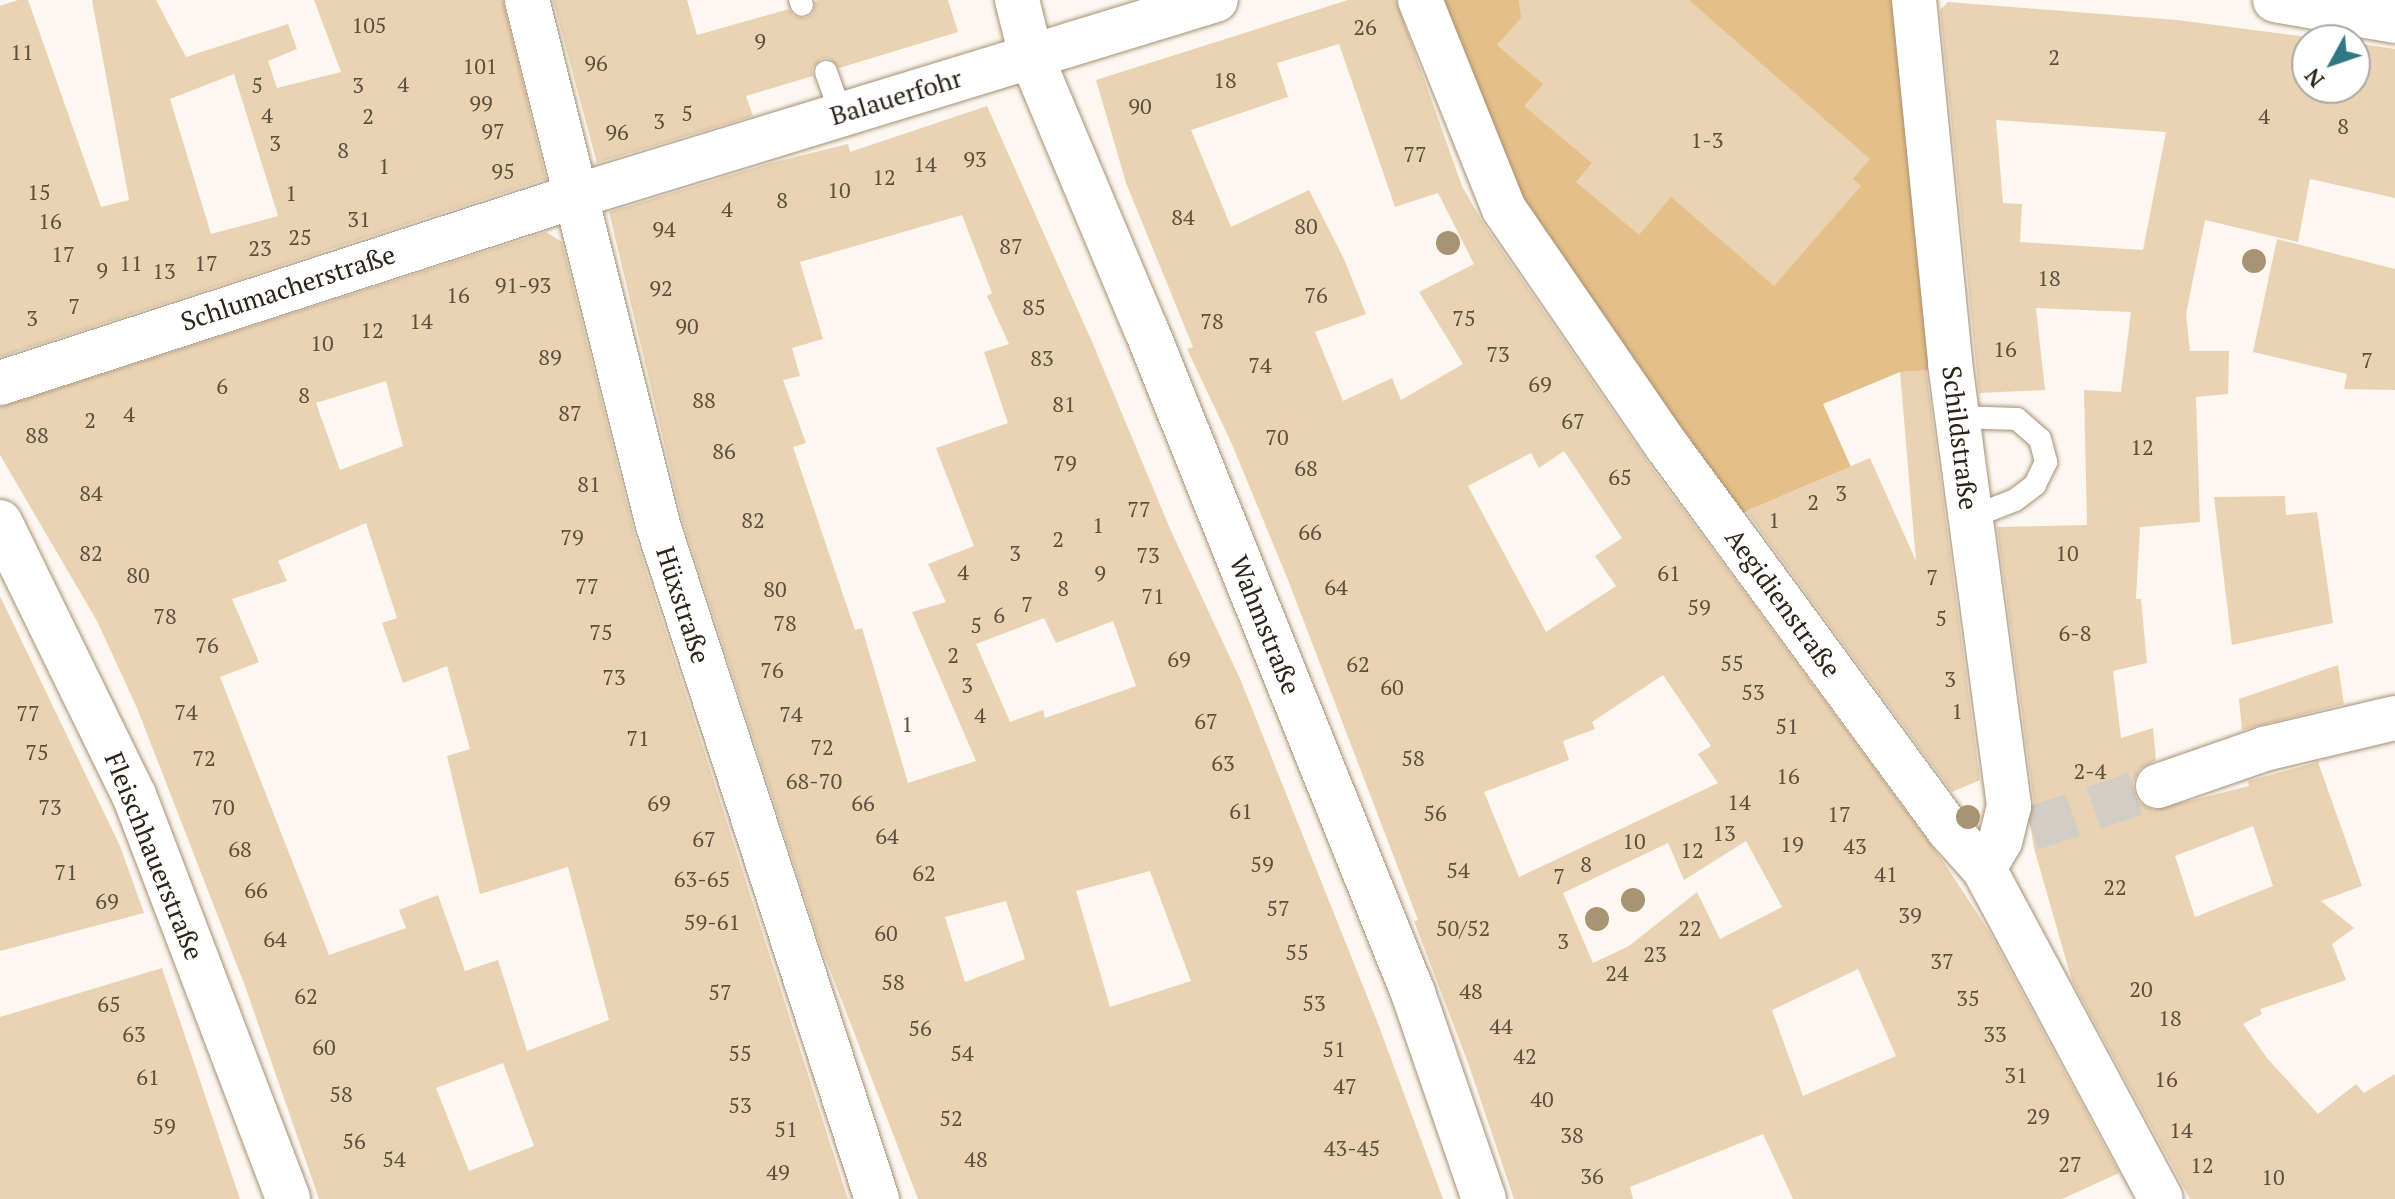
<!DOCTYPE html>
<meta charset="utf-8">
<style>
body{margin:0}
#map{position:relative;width:2395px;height:1199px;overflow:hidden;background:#fcf7f1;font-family:"PT Serif",serif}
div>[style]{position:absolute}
.green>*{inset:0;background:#e5bf88}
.building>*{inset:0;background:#ead3b3}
.minor-tunnel>*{height:44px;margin-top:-22px;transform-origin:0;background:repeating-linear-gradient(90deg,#d2cdc5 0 44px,transparent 0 66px)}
.roads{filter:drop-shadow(0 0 2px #a69072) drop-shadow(0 0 2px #a69072)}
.service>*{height:22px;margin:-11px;padding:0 11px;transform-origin:11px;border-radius:11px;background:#fff}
.minor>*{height:44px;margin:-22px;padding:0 22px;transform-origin:22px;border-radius:22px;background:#fff}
.tertiary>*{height:44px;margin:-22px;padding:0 22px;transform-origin:22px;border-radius:22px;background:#fff}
.trees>*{width:24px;height:24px;margin:-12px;border-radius:50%;background:#a89472}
span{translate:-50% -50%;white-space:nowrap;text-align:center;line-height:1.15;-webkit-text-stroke:8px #fff;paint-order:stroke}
.number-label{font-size:22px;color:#5c503e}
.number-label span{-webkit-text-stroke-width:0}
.street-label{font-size:26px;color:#2c2417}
.north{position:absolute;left:2291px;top:24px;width:80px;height:80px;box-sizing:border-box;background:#fff;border:2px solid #aba7a2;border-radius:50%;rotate:230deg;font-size:22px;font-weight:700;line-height:32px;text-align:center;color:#2c2417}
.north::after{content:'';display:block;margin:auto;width:28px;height:36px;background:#317884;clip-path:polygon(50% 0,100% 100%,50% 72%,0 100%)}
</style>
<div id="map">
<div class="green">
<i style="clip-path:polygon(1437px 0,1895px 0,1934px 370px,1900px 372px,1823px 404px,1851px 467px,1742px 513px,1670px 421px,1514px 185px)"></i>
</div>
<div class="building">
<i style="clip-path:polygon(evenodd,18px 0,28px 0,101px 207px,129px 200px,92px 0,156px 0,186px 57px,288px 24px,297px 49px,268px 61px,277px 88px,341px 72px,314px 0,503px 0,546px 179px,0 357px,0 6px,18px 0,234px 74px,278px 216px,211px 234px,170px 99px,234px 74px)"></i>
<i style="clip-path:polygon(553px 0,687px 0,697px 35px,789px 9px,794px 16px,806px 18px,813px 13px,815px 1px,819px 0,948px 0,958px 32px,839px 68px,829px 58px,821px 59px,812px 69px,813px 76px,746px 96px,753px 116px,597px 163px)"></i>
<i style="clip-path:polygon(evenodd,1348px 0,1396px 0,1462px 186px,1483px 223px,1647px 461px,1943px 861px,1990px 933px,2119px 1173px,2062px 1199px,1793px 1199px,1763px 1134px,1630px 1187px,1633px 1199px,1514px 1199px,1468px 1063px,1414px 921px,1418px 920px,1288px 580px,1231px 442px,1187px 349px,1193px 347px,1126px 183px,1096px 80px,1348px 0,1339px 44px,1395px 207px,1438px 193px,1474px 264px,1419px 292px,1463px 364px,1401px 400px,1392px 378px,1343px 401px,1315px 332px,1366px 314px,1344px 259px,1309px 190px,1231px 227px,1191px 130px,1288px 97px,1277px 63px,1339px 44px,1348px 0,1564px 451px,1622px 538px,1595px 556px,1616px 586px,1546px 632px,1468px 486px,1531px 453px,1539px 468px,1564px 451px,1348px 0,1663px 675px,1711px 746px,1698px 754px,1718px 783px,1519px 877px,1484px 792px,1569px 760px,1563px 741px,1595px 729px,1592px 722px,1663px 675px,1348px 0,1746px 841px,1782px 907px,1720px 939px,1697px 892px,1629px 946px,1593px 963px,1563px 893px,1668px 843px,1684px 880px,1746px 841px,1348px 0,1858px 969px,1896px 1056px,1803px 1096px,1772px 1010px,1858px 969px)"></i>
<i style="clip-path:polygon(1519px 0,1689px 0,1870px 159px,1853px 179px,1861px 186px,1774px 286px,1671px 197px,1639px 235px,1576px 182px,1592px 163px,1524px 106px,1543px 84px,1497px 45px,1521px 18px)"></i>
<i style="clip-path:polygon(evenodd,1948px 2px,2177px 20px,2330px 40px,2307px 40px,2307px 88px,2355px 88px,2355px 43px,2395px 49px,2395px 198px,2310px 179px,2298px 242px,2205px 220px,2186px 314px,2190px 351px,2229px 351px,2228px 394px,2196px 397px,2200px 522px,2140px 527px,2136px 599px,2141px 599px,2147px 663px,2113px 671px,2121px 738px,2153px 728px,2156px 760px,2140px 769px,2133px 782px,2135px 795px,2141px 804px,2153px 810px,2249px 786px,2248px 781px,2318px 762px,2362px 886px,2321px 901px,2354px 928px,2332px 944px,2346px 980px,2260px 1009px,2262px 1014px,2243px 1024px,2267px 1058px,2318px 1114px,2356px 1084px,2364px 1093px,2395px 1074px,2395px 1199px,2190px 1199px,2072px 981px,2034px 848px,2030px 823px,2034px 803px,1997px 527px,2087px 525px,2084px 390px,2121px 392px,2131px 312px,2036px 308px,2045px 390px,1979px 393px,1940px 10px,1948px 2px,1996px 120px,2166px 132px,2143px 250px,2020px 242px,2022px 204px,2003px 203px,1996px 120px,1948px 2px,2253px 826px,2273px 886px,2195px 917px,2175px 856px,2253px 826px)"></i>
<i style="clip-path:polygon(evenodd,987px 106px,1093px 344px,1171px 531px,1241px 681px,1377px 1021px,1443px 1199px,918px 1199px,820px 944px,682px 518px,609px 212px,767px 164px,848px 144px,850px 152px,987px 106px,962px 215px,992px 293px,987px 296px,1009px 344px,984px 352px,1008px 423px,936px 448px,974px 546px,928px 564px,946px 602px,912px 612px,976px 761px,908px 783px,862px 628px,855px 630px,793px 447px,806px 443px,783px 380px,800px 376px,792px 348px,823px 339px,800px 262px,962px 215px,987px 106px,1044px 618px,1056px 643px,1113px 621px,1136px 686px,1045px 718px,1043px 710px,1010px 722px,976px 644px,1044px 618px,987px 106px,1150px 871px,1191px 981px,1110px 1007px,1076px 891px,1150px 871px,987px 106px,1006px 901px,1025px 959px,965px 982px,945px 917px,1006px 901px)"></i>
<i style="clip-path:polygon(evenodd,546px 232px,562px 242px,634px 533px,848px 1199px,319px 1199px,245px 986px,137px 708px,97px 621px,0 455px,0 407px,546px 232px,386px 381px,403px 446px,340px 470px,316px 403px,386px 381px,546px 232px,366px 523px,397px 618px,382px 623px,403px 683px,447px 666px,470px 749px,447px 756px,480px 894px,568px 867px,609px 1020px,527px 1051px,498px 960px,465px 971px,438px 895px,399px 910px,406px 928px,329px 955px,220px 677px,259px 662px,232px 599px,287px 581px,278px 561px,366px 523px,546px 232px,503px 1063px,534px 1146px,469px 1171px,436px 1088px,503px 1063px)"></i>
<i style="clip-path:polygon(2277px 239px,2395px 269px,2395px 390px,2344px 389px,2347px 374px,2253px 352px)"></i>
<i style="clip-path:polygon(1926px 370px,1980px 780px,1952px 792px,1746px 511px,1870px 458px,1916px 561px,1900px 372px)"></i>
<i style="clip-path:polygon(2285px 496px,2286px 515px,2317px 512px,2333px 623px,2232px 645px,2214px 497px)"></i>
<i style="clip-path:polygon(0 596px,120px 846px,144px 913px,0 951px)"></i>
<i style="clip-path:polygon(2338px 665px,2344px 704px,2242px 730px,2239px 699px)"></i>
<i style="clip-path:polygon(162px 968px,240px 1199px,0 1199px,0 1017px)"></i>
</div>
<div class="minor-tunnel">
<i style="left:2031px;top:829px;width:134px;rotate:-18.7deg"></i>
</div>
<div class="roads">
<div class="service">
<i style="left:800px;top:0;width:5px;rotate:68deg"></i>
<i style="left:826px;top:72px;width:45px;rotate:70.3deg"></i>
<i style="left:1957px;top:417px;width:60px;rotate:1.9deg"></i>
<i style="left:2017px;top:419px;width:30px;rotate:41deg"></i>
<i style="left:2040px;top:439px;width:24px;rotate:75deg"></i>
<i style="left:2046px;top:462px;width:25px;rotate:116deg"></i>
<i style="left:2035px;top:485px;width:25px;rotate:143deg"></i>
<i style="left:2015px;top:500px;width:48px;rotate:158.2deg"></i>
</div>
<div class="minor">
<i style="left:527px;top:0;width:541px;rotate:75.99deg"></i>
<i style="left:658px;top:525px;width:709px;rotate:72deg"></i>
<i style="left:1420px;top:0;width:225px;rotate:68.1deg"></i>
<i style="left:1504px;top:209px;width:288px;rotate:55.5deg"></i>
<i style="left:1667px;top:446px;width:476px;rotate:53.7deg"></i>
<i style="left:1949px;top:830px;width:52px;rotate:48.1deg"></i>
<i style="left:1984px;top:869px;width:374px;rotate:61.8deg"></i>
<i style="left:1914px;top:0;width:365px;rotate:84.3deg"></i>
<i style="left:1950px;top:363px;width:447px;rotate:82.4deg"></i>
<i style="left:2009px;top:806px;width:36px;rotate:104deg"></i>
<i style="left:2000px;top:841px;width:32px;rotate:120deg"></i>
<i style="left:2275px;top:0;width:122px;rotate:9.9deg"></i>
<i style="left:0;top:383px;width:606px;rotate:-17.99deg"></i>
<i style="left:576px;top:196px;width:669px;rotate:-17.03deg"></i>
<i style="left:0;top:522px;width:304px;rotate:63.9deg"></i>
<i style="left:134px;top:795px;width:432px;rotate:69.1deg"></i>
<i style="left:2158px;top:786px;width:112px;rotate:-19.2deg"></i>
<i style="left:2264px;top:749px;width:135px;rotate:-13.3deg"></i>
</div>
<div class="tertiary">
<i style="left:1017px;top:0;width:58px;rotate:76deg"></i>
<i style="left:1031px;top:56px;width:296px;rotate:67.2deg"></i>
<i style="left:1146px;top:329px;width:716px;rotate:68.09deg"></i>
<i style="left:1413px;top:993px;width:218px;rotate:71deg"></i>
</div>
</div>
<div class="trees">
<i style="left:1448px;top:243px"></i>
<i style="left:2254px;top:261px"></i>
<i style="left:1968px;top:817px"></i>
<i style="left:1633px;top:900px"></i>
<i style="left:1597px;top:919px"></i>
</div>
<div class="number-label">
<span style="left:369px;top:25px">105</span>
<span style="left:1365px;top:27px">26</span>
<span style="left:760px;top:41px">9</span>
<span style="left:22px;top:52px">11</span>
<span style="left:2054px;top:57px">2</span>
<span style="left:596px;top:63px">96</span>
<span style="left:480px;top:66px">101</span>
<span style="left:1225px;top:80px">18</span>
<span style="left:403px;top:84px">4</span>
<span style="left:257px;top:85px">5</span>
<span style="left:358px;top:85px">3</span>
<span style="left:481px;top:103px">99</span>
<span style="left:1140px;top:106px">90</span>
<span style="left:687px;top:113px">5</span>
<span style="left:267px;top:115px">4</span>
<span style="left:368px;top:116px">2</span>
<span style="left:2264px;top:116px">4</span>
<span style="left:659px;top:121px">3</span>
<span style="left:2343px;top:126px">8</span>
<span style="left:493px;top:131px">97</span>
<span style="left:617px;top:132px">96</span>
<span style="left:1707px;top:140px">1-3</span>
<span style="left:275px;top:143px">3</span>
<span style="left:343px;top:150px">8</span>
<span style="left:1415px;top:154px">77</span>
<span style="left:975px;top:159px">93</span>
<span style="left:925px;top:164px">14</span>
<span style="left:384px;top:166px">1</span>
<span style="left:503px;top:171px">95</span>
<span style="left:884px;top:177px">12</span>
<span style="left:839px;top:190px">10</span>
<span style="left:39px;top:192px">15</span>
<span style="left:291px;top:193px">1</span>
<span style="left:782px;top:200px">8</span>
<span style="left:727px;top:209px">4</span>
<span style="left:1183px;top:217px">84</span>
<span style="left:359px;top:219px">31</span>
<span style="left:50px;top:221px">16</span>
<span style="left:1306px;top:226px">80</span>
<span style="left:664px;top:229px">94</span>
<span style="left:300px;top:237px">25</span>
<span style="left:1011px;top:246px">87</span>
<span style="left:260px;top:248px">23</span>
<span style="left:63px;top:254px">17</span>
<span style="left:131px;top:263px">11</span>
<span style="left:206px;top:263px">17</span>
<span style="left:102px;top:270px">9</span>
<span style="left:164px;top:271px">13</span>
<span style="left:2049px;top:278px">18</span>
<span style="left:523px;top:285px">91-93</span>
<span style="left:661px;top:288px">92</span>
<span style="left:458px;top:295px">16</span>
<span style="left:1316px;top:295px">76</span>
<span style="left:74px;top:306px">7</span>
<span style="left:1034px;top:307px">85</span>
<span style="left:32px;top:318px">3</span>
<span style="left:1464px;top:318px">75</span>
<span style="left:421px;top:321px">14</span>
<span style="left:1212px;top:321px">78</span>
<span style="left:687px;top:326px">90</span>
<span style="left:372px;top:330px">12</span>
<span style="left:322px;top:343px">10</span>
<span style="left:2005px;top:349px">16</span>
<span style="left:1498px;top:354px">73</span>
<span style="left:550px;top:357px">89</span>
<span style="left:1042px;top:358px">83</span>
<span style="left:2367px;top:360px">7</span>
<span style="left:1260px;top:365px">74</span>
<span style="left:1540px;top:384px">69</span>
<span style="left:222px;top:386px">6</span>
<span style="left:304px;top:395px">8</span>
<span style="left:704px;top:400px">88</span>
<span style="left:1064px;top:404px">81</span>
<span style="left:570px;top:413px">87</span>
<span style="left:129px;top:414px">4</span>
<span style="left:90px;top:420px">2</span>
<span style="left:1573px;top:421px">67</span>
<span style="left:37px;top:435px">88</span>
<span style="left:1277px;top:437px">70</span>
<span style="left:2142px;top:447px">12</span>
<span style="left:724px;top:451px">86</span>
<span style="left:1065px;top:463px">79</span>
<span style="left:1306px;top:468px">68</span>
<span style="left:1620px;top:477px">65</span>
<span style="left:589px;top:484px">81</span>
<span style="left:91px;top:493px">84</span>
<span style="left:1841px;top:493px">3</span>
<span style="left:1813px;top:502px">2</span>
<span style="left:1139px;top:509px">77</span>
<span style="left:753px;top:520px">82</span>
<span style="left:1774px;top:520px">1</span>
<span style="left:1098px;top:525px">1</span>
<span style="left:1310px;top:532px">66</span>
<span style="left:572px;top:537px">79</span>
<span style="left:1058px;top:539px">2</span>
<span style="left:91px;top:553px">82</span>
<span style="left:1015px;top:553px">3</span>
<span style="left:2067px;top:553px">10</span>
<span style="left:1148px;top:555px">73</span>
<span style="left:963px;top:572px">4</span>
<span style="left:1100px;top:573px">9</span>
<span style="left:1669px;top:573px">61</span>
<span style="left:138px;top:575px">80</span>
<span style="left:1932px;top:577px">7</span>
<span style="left:587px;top:586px">77</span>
<span style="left:1336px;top:587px">64</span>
<span style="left:1063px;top:588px">8</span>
<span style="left:775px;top:589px">80</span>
<span style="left:1153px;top:596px">71</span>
<span style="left:1027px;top:604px">7</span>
<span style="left:1699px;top:607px">59</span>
<span style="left:999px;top:615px">6</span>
<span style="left:165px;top:616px">78</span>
<span style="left:1941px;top:618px">5</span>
<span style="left:785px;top:623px">78</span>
<span style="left:976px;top:625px">5</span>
<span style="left:601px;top:632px">75</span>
<span style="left:2075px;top:633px">6-8</span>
<span style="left:207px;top:645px">76</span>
<span style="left:953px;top:655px">2</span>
<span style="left:1179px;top:659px">69</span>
<span style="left:1732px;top:663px">55</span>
<span style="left:1358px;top:664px">62</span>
<span style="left:772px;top:670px">76</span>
<span style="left:614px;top:677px">73</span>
<span style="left:1950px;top:679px">3</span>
<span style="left:967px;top:685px">3</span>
<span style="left:1392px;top:687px">60</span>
<span style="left:1753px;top:692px">53</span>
<span style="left:1957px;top:711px">1</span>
<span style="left:186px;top:712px">74</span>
<span style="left:28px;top:713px">77</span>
<span style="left:791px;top:714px">74</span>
<span style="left:980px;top:715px">4</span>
<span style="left:1206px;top:721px">67</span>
<span style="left:907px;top:724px">1</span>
<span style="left:1787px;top:726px">51</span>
<span style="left:638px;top:738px">71</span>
<span style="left:822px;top:747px">72</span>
<span style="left:37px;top:752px">75</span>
<span style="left:204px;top:758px">72</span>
<span style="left:1413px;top:758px">58</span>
<span style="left:1223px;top:763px">63</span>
<span style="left:2090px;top:771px">2-4</span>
<span style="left:1788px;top:776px">16</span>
<span style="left:814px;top:781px">68-70</span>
<span style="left:1739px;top:802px">14</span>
<span style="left:659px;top:803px">69</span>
<span style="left:863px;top:803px">66</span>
<span style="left:50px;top:807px">73</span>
<span style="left:223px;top:807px">70</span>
<span style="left:1241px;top:811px">61</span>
<span style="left:1435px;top:813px">56</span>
<span style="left:1839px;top:814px">17</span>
<span style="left:1724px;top:833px">13</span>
<span style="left:887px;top:836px">64</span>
<span style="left:704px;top:839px">67</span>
<span style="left:1634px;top:841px">10</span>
<span style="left:1792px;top:844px">19</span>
<span style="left:1855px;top:846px">43</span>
<span style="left:240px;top:849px">68</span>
<span style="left:1692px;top:850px">12</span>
<span style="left:1262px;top:864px">59</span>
<span style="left:1586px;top:864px">8</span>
<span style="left:1458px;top:870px">54</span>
<span style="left:66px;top:872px">71</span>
<span style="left:924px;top:873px">62</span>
<span style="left:1886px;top:874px">41</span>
<span style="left:1559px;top:876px">7</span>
<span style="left:702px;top:879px">63-65</span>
<span style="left:2115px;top:887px">22</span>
<span style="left:256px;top:890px">66</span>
<span style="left:107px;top:901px">69</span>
<span style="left:1278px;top:908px">57</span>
<span style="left:1910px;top:915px">39</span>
<span style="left:712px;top:922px">59-61</span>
<span style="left:1463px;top:928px">50/52</span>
<span style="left:1690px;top:928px">22</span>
<span style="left:886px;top:933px">60</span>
<span style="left:275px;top:939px">64</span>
<span style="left:1563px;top:941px">3</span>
<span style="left:1297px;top:952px">55</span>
<span style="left:1655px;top:954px">23</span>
<span style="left:1942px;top:961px">37</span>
<span style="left:1617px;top:973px">24</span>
<span style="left:893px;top:982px">58</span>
<span style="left:2141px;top:989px">20</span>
<span style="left:1471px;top:991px">48</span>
<span style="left:720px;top:992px">57</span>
<span style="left:306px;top:996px">62</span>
<span style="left:1968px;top:998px">35</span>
<span style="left:1314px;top:1003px">53</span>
<span style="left:109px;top:1004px">65</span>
<span style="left:2170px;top:1018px">18</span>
<span style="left:1501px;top:1026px">44</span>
<span style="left:920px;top:1028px">56</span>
<span style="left:134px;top:1034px">63</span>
<span style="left:1995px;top:1034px">33</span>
<span style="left:324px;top:1047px">60</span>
<span style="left:1334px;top:1049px">51</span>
<span style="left:740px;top:1053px">55</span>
<span style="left:962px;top:1053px">54</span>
<span style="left:1525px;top:1056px">42</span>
<span style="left:2016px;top:1075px">31</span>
<span style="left:148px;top:1077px">61</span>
<span style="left:2166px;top:1079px">16</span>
<span style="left:1345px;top:1086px">47</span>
<span style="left:341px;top:1094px">58</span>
<span style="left:1542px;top:1099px">40</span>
<span style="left:740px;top:1105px">53</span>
<span style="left:2038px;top:1116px">29</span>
<span style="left:951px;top:1118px">52</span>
<span style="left:164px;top:1126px">59</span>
<span style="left:786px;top:1129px">51</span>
<span style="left:2181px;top:1130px">14</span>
<span style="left:1572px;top:1135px">38</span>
<span style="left:354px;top:1141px">56</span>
<span style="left:1352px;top:1148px">43-45</span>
<span style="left:394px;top:1159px">54</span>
<span style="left:976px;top:1159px">48</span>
<span style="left:2070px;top:1164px">27</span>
<span style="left:2202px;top:1165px">12</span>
<span style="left:778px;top:1172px">49</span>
<span style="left:1592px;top:1176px">36</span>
<span style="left:2273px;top:1177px">10</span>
</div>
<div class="street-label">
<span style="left:896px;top:97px;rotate:-17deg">Balauerfohr</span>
<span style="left:288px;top:288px;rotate:-18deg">Schlumacherstraße</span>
<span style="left:1960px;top:438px;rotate:83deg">Schildstraße</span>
<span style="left:1783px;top:603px;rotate:54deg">Aegidienstraße</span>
<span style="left:683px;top:605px;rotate:72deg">Hüxstraße</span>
<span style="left:1265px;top:625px;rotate:68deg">Wahmstraße</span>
<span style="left:154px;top:856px;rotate:68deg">Fleischhauerstraße</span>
</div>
<div class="north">N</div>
</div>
